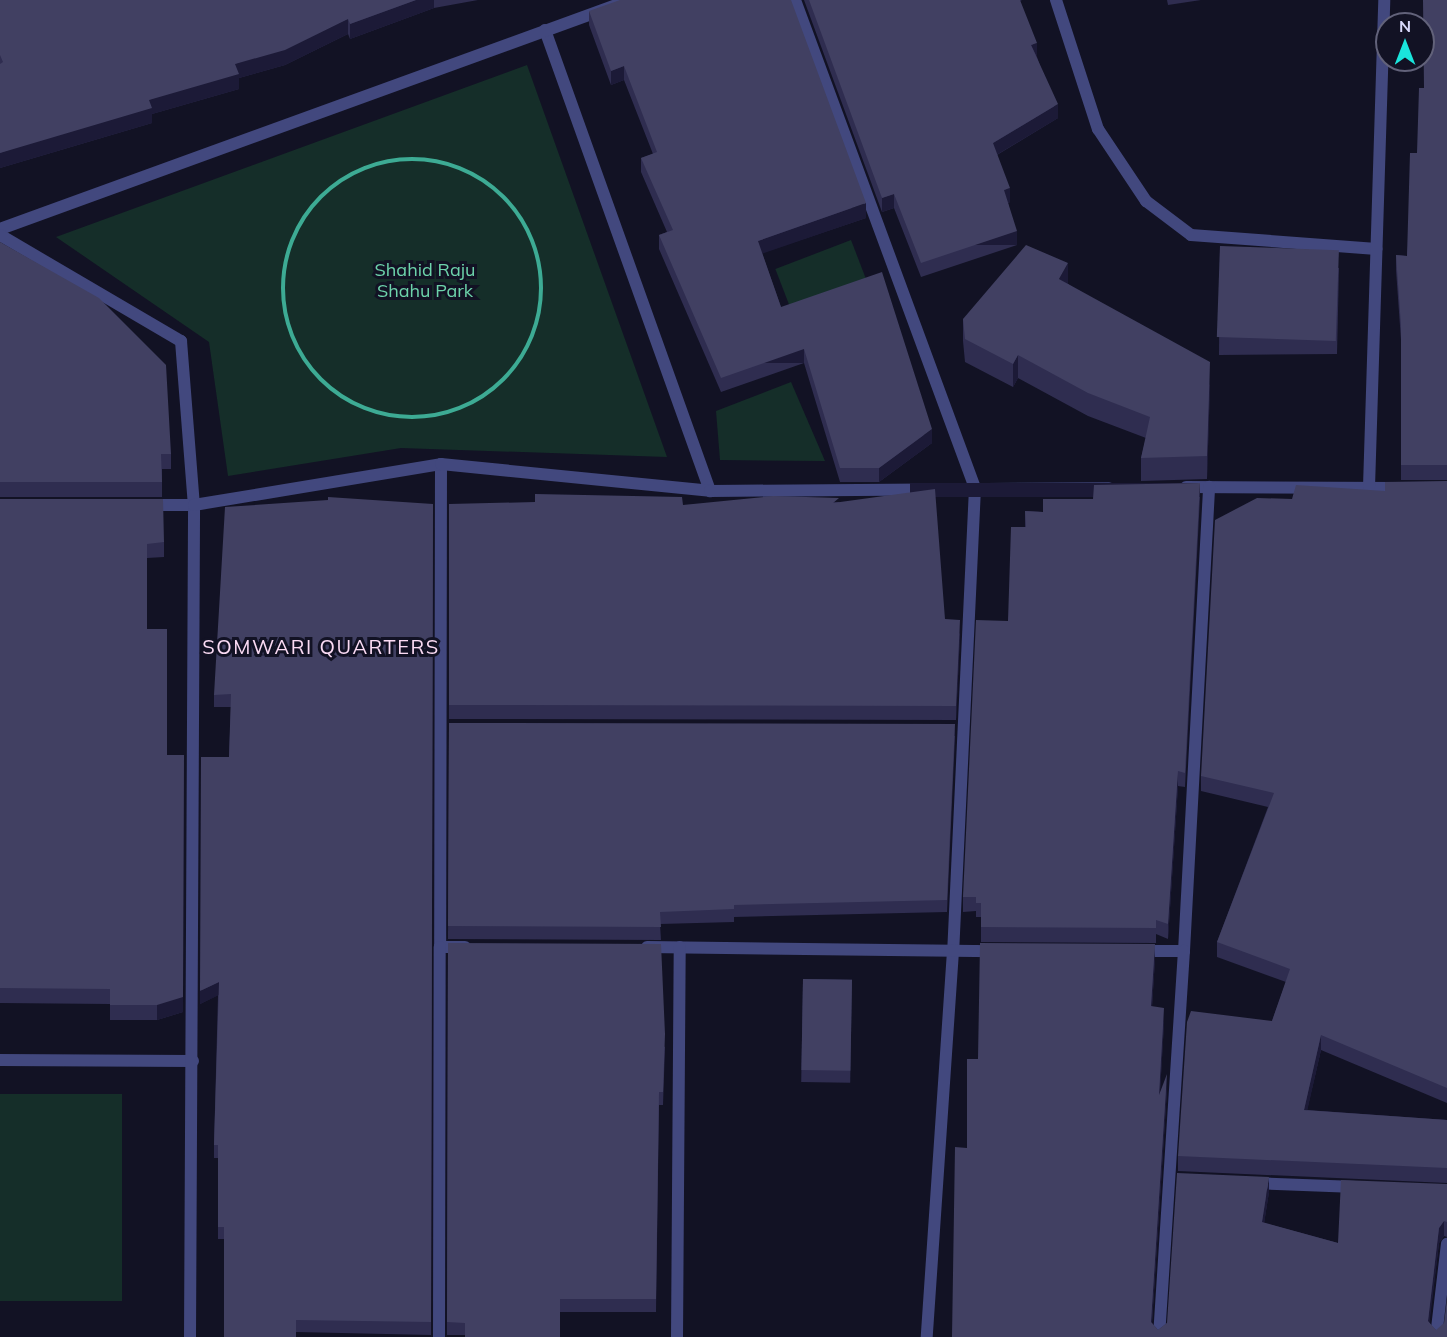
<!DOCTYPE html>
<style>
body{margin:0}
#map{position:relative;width:1447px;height:1337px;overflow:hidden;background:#121224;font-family:Mulish,sans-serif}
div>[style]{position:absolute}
.green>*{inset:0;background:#152e29;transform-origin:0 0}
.path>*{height:4px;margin-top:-2px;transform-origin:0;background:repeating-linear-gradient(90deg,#3dab94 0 3px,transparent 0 7.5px)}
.path>.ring{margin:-2px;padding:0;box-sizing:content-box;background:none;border:4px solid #3dab94;border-radius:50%}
.minor>*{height:12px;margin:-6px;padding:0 6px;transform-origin:6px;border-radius:6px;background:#42487e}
.wall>*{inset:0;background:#2f2d50;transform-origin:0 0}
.shaded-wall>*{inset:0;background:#1c1a37;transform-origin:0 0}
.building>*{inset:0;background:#414062;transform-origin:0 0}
span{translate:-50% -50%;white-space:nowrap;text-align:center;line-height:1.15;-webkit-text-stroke:6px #121224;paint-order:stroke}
.park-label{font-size:18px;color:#6dd3ab}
.neighbourhood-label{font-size:20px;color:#fbdbf4;letter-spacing:1.5px}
.north{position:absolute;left:1375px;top:12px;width:60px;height:60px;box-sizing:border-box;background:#121224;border:2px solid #62627a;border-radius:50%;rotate:0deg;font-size:16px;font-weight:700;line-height:24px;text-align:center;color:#d9dafb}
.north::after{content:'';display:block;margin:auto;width:21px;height:27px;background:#1ae5dc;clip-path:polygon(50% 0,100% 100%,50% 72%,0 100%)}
</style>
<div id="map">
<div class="green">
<i style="clip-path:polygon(527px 65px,667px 457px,401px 448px,228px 476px,209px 342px,56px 237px)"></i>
<i style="left:851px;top:240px;width:44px;height:81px;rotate:69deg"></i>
<i style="clip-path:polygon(791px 382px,825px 461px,720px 460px,716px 411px)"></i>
<i style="left:0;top:1094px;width:122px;height:207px"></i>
</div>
<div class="path">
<i class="ring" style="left:283px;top:159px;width:254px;height:254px"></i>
</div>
<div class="minor">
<i style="left:795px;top:0;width:520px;rotate:69.75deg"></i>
<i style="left:975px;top:488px;width:464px;rotate:92.7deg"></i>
<i style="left:953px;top:951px;width:387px;rotate:93.9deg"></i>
<i style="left:1056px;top:0;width:136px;rotate:72deg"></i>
<i style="left:1098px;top:129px;width:87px;rotate:56.3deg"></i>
<i style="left:1146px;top:201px;width:56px;rotate:37.1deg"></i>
<i style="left:1191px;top:235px;width:186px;rotate:4.3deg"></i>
<i style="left:545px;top:30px;width:490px;rotate:70.3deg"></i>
<i style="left:0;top:229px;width:670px;rotate:-19.98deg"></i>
<i style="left:0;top:235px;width:210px;rotate:30.4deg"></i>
<i style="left:181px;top:341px;width:165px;rotate:85.5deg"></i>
<i style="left:194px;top:505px;width:47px;rotate:180deg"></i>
<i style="left:441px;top:464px;width:483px;rotate:90.1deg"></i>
<i style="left:440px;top:947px;width:25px"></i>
<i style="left:1186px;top:487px;width:214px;rotate:0.3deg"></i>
<i style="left:1369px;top:487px;width:487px;rotate:-88.2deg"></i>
<i style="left:647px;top:947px;width:349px;rotate:0.7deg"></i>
<i style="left:1139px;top:951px;width:45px"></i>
<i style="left:1184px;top:951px;width:465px;rotate:-86.9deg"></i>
<i style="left:0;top:1060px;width:193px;rotate:0.3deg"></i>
<i style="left:1253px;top:1183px;width:103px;rotate:2.2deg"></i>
<i style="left:190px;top:1337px;width:832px;rotate:-89.72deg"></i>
<i style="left:194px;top:505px;width:250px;rotate:-9.4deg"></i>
<i style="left:441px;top:464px;width:270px;rotate:5.7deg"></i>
<i style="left:710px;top:491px;width:399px;rotate:-0.4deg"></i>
<i style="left:439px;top:1337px;width:390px;rotate:-89.9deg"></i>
<i style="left:677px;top:1337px;width:390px;rotate:-89.6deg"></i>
<i style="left:1159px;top:1337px;width:387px;rotate:-86.3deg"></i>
<i style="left:1436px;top:1337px;width:94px;rotate:-83.3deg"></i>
</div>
<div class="wall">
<i style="clip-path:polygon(0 0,478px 0,434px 8px,350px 39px,348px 34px,285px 65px,239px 78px,239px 89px,152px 114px,152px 123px,0 168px)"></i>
<i style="clip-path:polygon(804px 0,1022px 0,1020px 1px,1037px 57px,1058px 118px,997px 155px,1010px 202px,1008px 203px,1017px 245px,921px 277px,894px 208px,882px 212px)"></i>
<i style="clip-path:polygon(1167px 0,1201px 0,1168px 5px)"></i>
<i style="clip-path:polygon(1447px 0,1447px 480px,1401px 480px,1401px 340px,1396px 270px,1396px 255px,1407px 256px,1424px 88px)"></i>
<i style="clip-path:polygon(589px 11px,866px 218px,762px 253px,781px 307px,932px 443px,879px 482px,840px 482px,804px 363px,721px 392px,659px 249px,659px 235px,667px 232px,641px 172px,641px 158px,653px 154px,624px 80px,611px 85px,589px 25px)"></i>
<i style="clip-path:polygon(0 242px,171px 454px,171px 469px,162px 469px,162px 497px,0 497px)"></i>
<i style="clip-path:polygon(1220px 246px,1339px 268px,1337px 354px,1219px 355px)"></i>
<i style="clip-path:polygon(1068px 284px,1210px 385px,1207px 479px,1141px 481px,1141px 458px,1146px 438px,1088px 416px,1018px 378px,1013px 387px,965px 362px,963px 341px,963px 319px)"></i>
<i style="clip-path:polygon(1447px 481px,1447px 1103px,1321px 1050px,1307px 1110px,1447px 1120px,1447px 1183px,1178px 1171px,1178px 1156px,1272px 1021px,1286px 982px,1217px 957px,1217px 942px,1268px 807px,1201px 791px,1201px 776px,1292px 499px,1385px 491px)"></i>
<i style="clip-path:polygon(1200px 497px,1185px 787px,1178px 786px,1168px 939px,1156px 934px,1156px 943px,981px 942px,981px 917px,976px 917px,976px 911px,963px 912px,963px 897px,1008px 621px,1025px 527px,1025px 511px,1043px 512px,1093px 499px)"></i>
<i style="clip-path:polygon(0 499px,164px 542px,164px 557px,147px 558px,147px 629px,167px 755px,183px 1012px,157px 1020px,110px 1020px,110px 1004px,0 1003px)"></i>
<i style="clip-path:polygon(839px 502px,945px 619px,960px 634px,956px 720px,449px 719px,449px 504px,683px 505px)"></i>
<i style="clip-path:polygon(433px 504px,431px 1335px,296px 1332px,224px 1239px,218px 1239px,218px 1158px,214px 1158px,214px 1145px,218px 995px,200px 1004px,229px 757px,231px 707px,214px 707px,214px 695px)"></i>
<i style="clip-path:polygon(449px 723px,955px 736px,947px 912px,734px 917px,734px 922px,660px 924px,661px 940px,448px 939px)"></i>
<i style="clip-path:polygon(448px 943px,665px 1047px,663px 1105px,659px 1105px,656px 1312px,560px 1312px,465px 1335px,447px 1335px)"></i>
<i style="clip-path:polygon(1155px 959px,1152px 1007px,1164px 1023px,1160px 1092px,1167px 1089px,1152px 1323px,1158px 1330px,1167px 1323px,1269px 1192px,1264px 1223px,1338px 1243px,1447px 1184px,1447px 1237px,1444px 1236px,1439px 1243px,1429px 1323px,1436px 1330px,1447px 1337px,952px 1337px,967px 1148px,978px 1059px)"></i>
<i style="left:803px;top:979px;width:49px;height:103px;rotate:1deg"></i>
</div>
<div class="shaded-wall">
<i style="clip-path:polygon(416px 0,434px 0,434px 8px,350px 39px,350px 24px)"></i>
<i style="clip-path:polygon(348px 19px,348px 34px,285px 65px,239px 78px,239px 89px,152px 114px,152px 123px,0 168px,0 153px,149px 100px,235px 64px)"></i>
<i style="clip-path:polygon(1037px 43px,1037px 57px,1031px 45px)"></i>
<i style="clip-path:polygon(624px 66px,624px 80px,611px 85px,611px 71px)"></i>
<i style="clip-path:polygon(1058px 104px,1058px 118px,993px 157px,993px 143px)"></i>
<i style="clip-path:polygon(1010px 188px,1010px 202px,1004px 204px,1004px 190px)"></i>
<i style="clip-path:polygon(894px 194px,894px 208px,882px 212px,882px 198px)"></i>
<i style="clip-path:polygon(866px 203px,866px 218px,758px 255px,758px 241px)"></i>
<i style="left:1017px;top:231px;width:14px;height:101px;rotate:90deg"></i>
<i style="clip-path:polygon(1068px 263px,1068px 285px,1059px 279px)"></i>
<i style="left:804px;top:349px;width:14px;height:88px;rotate:90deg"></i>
<i style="clip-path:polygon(1018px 355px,1018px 378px,1013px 387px,1013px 364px)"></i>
<i style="clip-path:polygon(1210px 362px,1210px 385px,1207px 479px,1207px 456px)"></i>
<i style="clip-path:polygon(932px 429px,932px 443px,879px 482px,879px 468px)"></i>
<i style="left:1200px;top:483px;width:14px;height:290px;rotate:90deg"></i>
<i style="clip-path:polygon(960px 620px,960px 634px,956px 720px,956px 706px)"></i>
<i style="left:955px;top:724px;width:12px;height:176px;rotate:90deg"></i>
<i style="clip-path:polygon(184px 755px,183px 1012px,157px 1020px,157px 1005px)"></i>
<i style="clip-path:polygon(1178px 771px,1178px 786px,1168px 939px,1168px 924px)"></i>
<i style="clip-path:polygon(1155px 944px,1155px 959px,1151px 1021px,1151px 1006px)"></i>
<i style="clip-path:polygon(219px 982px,219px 995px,200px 1004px,200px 991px)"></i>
<i style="clip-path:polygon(1164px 1008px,1164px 1023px,1159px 1110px,1159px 1095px)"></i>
<i style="clip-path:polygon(1321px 1035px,1321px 1050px,1304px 1125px,1304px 1110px)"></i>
<i style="clip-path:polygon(1167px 1074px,1167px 1089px,1151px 1336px,1151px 1322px)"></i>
<i style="clip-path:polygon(1269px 1177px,1269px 1192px,1262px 1237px,1262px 1222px)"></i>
<i style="clip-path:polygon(1444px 1221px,1444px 1236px,1439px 1243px,1428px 1336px,1428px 1321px,1439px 1228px)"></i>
</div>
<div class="building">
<i style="clip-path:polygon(0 0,416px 0,350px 24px,348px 19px,285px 50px,235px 64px,239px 74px,149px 100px,152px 108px,0 153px,0 64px,3px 62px,0 55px)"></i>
<i style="clip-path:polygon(620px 0,791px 0,866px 203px,758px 241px,781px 307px,882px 272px,932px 429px,879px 468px,840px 468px,804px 349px,721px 378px,659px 235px,673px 230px,641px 158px,657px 152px,624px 66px,611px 71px,589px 11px)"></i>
<i style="clip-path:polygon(809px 0,1020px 0,1037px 43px,1031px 45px,1058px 104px,993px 143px,1010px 188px,1004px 190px,1017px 231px,921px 263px,894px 194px,882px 198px)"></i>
<i style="clip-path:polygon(1423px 0,1447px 0,1447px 465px,1401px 465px,1401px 326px,1396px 255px,1407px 256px,1410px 153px,1417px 153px,1419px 88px,1424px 88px)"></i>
<i style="clip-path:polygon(0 242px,99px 298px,166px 365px,171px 454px,161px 454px,162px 482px,0 482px)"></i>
<i style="clip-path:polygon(1026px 245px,1068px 263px,1059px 279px,1210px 362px,1207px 456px,1141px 458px,1150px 417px,1088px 393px,1018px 355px,1013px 364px,965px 339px,963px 319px)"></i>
<i style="left:1220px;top:246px;width:119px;height:91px;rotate:2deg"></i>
<i style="clip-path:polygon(1447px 481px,1447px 1088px,1321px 1035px,1304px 1110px,1447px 1120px,1447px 1168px,1178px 1156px,1187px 1022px,1191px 1011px,1272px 1021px,1290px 969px,1217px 942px,1274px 793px,1201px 776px,1215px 520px,1257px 498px,1292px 499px,1296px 485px,1385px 491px,1385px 482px)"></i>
<i style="clip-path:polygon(1200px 483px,1185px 773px,1178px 771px,1168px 924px,1156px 920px,1156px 928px,981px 927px,981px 903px,976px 903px,976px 897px,963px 897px,976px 620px,1008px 621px,1011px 527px,1026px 527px,1025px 511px,1043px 512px,1043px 499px,1093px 499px,1094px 485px)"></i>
<i style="clip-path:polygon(935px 489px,945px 619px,960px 620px,956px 706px,449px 705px,449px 504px,535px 502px,535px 494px,682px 497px,683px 505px,773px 496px,839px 498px,833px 503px)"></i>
<i style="clip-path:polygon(328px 497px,433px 504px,431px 1322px,296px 1320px,296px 1337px,224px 1337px,224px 1227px,218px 1227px,218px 1145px,214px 1145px,219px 982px,200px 991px,201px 757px,229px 757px,231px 694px,214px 695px,225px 507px,328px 500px)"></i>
<i style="clip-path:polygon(0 499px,163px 499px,164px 542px,147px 544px,147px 629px,167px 629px,167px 755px,184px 755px,183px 997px,157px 1005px,110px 1005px,110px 989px,0 988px)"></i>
<i style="clip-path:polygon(449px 723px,955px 724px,947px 900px,734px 905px,734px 909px,660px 912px,661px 927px,448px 926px)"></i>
<i style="clip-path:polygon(448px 943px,661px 944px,665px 1034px,663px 1092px,659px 1092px,656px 1299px,560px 1299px,560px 1337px,465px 1337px,465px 1323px,447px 1322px)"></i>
<i style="clip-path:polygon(980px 943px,1155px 944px,1151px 1006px,1164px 1008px,1159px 1095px,1167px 1074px,1151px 1322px,1158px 1330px,1167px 1323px,1177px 1173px,1269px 1177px,1262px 1222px,1338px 1243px,1341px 1180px,1447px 1184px,1447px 1222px,1444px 1221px,1439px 1228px,1428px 1321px,1436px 1330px,1444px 1323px,1447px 1299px,1447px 1337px,952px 1337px,955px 1147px,967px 1148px,967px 1059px,978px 1059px)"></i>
<i style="left:803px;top:979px;width:49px;height:91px;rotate:1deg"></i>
</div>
<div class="park-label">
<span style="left:425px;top:281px">Shahid Raju<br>Shahu Park</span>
</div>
<div class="neighbourhood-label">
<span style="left:321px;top:646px">SOMWARI QUARTERS</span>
</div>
<div class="north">N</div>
</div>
